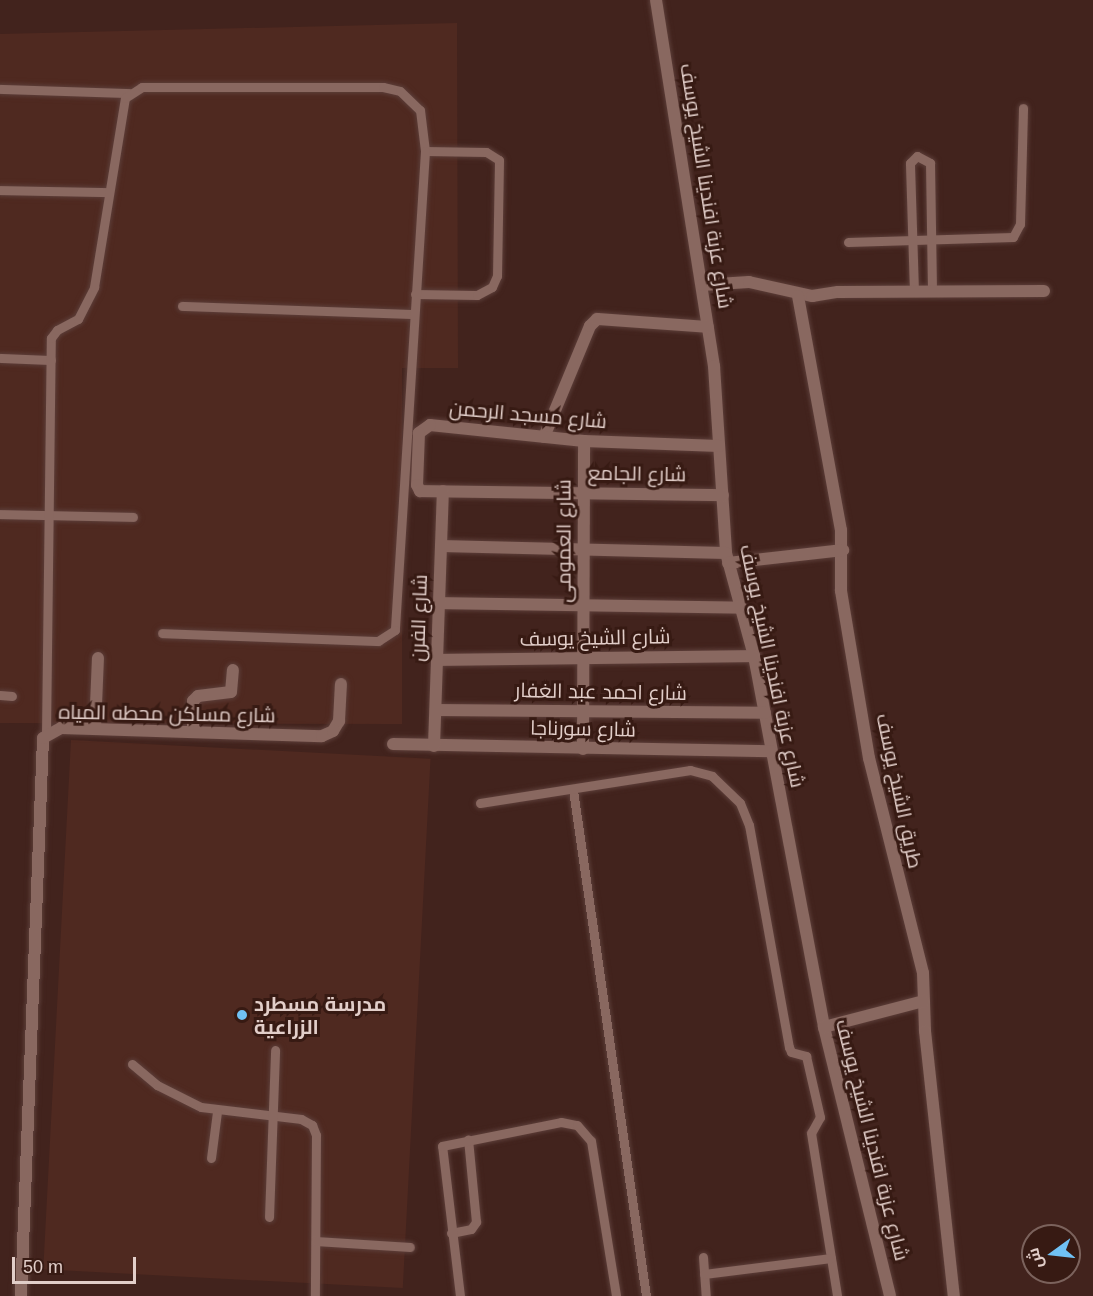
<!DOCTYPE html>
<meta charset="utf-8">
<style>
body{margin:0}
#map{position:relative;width:1093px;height:1296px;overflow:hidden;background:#42231d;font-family:Arial,Cairo,sans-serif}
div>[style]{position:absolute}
.built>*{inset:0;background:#4f2920;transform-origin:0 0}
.roads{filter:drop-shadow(0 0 2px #5c3e39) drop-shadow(0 0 2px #5c3e39)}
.lane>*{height:9px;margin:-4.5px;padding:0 4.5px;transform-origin:4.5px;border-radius:4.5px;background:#896860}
.street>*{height:12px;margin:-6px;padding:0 6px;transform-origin:6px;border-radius:6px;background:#896860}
.dots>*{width:16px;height:16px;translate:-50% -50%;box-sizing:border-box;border:3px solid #371a13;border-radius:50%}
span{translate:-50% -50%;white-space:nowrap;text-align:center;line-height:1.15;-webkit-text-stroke:6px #371a13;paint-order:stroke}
.street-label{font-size:20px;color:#e2cec9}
.poi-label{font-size:20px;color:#e2cec9;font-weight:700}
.left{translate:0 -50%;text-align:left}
.north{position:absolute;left:1021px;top:1224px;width:60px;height:60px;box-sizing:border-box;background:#371a13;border:2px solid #7b625c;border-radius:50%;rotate:255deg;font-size:16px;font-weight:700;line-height:24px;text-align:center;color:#e2cec9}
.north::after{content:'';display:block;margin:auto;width:21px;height:27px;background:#70c1f4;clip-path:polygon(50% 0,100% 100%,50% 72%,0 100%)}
.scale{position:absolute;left:12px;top:1257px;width:124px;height:27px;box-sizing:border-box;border:3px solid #e2cec9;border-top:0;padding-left:8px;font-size:18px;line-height:21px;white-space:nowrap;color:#e2cec9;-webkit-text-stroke:4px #371a13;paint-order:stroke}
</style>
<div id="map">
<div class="built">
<i style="clip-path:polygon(457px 23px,458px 368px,402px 368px,402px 724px,0 723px,0 34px)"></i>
<i style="left:71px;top:740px;width:360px;height:530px;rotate:3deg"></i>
</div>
<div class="roads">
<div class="lane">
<i style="left:0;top:89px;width:129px;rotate:1.8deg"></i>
<i style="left:0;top:190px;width:109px;rotate:1.1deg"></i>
<i style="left:848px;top:242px;width:165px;rotate:-1.7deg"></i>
<i style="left:1013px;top:237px;width:15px;rotate:-62deg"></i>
<i style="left:1020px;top:224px;width:116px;rotate:-88.5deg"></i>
<i style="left:914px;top:292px;width:129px;rotate:-91.8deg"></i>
<i style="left:910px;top:163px;width:10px;rotate:-45deg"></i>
<i style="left:917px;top:156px;width:15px;rotate:28deg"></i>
<i style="left:930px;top:163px;width:129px;rotate:89.1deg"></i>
<i style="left:415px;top:294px;width:62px;rotate:0.9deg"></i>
<i style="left:477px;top:295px;width:17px;rotate:-28deg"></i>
<i style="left:492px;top:287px;width:12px;rotate:-66deg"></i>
<i style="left:497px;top:276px;width:116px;rotate:-89deg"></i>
<i style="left:499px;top:160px;width:15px;rotate:-148deg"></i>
<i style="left:486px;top:152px;width:61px;rotate:-179.1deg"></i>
<i style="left:182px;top:306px;width:232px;rotate:2deg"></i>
<i style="left:0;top:358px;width:51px;rotate:2.2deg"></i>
<i style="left:0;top:514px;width:133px;rotate:1.3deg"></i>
<i style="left:0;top:695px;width:12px;rotate:5deg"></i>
<i style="left:46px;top:734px;width:396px;rotate:-89.3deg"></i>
<i style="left:51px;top:338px;width:10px;rotate:-53deg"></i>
<i style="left:57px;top:330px;width:24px;rotate:-28deg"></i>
<i style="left:78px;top:319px;width:36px;rotate:-63deg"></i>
<i style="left:94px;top:287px;width:192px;rotate:-80.7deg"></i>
<i style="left:125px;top:98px;width:20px;rotate:-33deg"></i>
<i style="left:142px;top:87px;width:241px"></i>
<i style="left:383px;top:87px;width:17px;rotate:13deg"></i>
<i style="left:400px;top:91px;width:28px;rotate:44deg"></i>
<i style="left:420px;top:110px;width:41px;rotate:83deg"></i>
<i style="left:425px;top:151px;width:480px;rotate:93.6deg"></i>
<i style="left:395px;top:630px;width:20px;rotate:147deg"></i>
<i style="left:378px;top:641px;width:216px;rotate:-177.9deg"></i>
<i style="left:573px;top:790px;width:511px;rotate:81.79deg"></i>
<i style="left:480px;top:803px;width:213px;rotate:-8.9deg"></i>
<i style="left:690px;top:770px;width:23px;rotate:15deg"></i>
<i style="left:712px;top:776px;width:39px;rotate:44deg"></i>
<i style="left:740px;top:803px;width:24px;rotate:68deg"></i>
<i style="left:749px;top:825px;width:226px;rotate:79.8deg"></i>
<i style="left:789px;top:1047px;width:5px;rotate:68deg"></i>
<i style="left:791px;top:1052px;width:16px;rotate:15deg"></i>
<i style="left:806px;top:1056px;width:63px;rotate:77.1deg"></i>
<i style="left:820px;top:1117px;width:18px;rotate:119deg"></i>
<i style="left:811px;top:1133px;width:165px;rotate:80.9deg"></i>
<i style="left:132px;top:1064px;width:33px;rotate:40deg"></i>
<i style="left:157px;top:1085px;width:49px;rotate:26.6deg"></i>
<i style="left:201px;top:1107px;width:101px;rotate:6.8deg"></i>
<i style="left:301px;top:1119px;width:13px;rotate:29deg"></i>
<i style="left:312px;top:1125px;width:11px;rotate:68deg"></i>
<i style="left:316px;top:1135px;width:161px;rotate:90.4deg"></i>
<i style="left:211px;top:1158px;width:46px;rotate:-82.6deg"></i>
<i style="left:269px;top:1217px;width:167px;rotate:-87.9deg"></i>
<i style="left:451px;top:1233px;width:20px;rotate:-11deg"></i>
<i style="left:471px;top:1229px;width:9px;rotate:-54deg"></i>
<i style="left:476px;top:1222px;width:83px;rotate:-95.5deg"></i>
<i style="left:316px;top:1241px;width:94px;rotate:3.7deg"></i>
<i style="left:703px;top:1257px;width:39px;rotate:86deg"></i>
<i style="left:704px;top:1274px;width:128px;rotate:-7.2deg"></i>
<i style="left:460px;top:1296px;width:151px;rotate:-96.8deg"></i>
<i style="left:442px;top:1146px;width:121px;rotate:-11.4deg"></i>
<i style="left:561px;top:1122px;width:16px;rotate:11deg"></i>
<i style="left:577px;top:1125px;width:21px;rotate:49deg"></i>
<i style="left:591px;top:1141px;width:157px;rotate:80.8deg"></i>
</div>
<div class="street">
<i style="left:656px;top:0;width:371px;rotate:81deg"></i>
<i style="left:714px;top:366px;width:187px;rotate:86.3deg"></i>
<i style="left:726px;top:553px;width:107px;rotate:74.8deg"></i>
<i style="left:754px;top:656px;width:378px;rotate:79.3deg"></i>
<i style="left:824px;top:1027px;width:277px;rotate:76.2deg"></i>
<i style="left:702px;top:285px;width:47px;rotate:-3.7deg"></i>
<i style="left:749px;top:282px;width:65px;rotate:12.5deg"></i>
<i style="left:812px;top:296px;width:26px;rotate:-9deg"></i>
<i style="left:838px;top:292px;width:206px;rotate:-0.3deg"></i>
<i style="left:798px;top:296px;width:238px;rotate:79.6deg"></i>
<i style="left:841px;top:530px;width:61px;rotate:90deg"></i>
<i style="left:841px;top:591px;width:169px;rotate:80.5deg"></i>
<i style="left:869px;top:758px;width:222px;rotate:75.9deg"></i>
<i style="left:923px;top:973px;width:58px;rotate:88deg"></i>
<i style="left:925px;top:1031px;width:267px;rotate:83.8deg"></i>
<i style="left:544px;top:437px;width:120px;rotate:-67.5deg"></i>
<i style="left:590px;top:326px;width:10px;rotate:-45deg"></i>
<i style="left:597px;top:319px;width:111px;rotate:4.1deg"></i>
<i style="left:719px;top:446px;width:135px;rotate:-177.9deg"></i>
<i style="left:584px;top:441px;width:155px;rotate:-174.1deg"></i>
<i style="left:430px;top:425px;width:14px;rotate:144deg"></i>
<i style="left:419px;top:433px;width:52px;rotate:92.2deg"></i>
<i style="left:417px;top:485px;width:7px;rotate:63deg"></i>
<i style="left:420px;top:491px;width:303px;rotate:0.8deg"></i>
<i style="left:441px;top:546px;width:285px;rotate:1.4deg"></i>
<i style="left:728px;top:563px;width:116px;rotate:-6.4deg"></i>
<i style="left:439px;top:603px;width:302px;rotate:0.9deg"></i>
<i style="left:438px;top:660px;width:316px;rotate:-0.7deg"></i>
<i style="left:436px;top:710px;width:329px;rotate:0.5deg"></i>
<i style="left:95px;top:729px;width:71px;rotate:-87.6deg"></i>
<i style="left:193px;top:732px;width:31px;rotate:-90deg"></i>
<i style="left:193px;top:701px;width:7px;rotate:-45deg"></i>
<i style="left:198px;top:696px;width:33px;rotate:-7deg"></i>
<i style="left:231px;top:692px;width:22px;rotate:-85deg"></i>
<i style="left:393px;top:744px;width:378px;rotate:1.1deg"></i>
<i style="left:434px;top:746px;width:255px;rotate:-88deg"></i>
<i style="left:583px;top:749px;width:308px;rotate:-89.8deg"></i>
<i style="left:824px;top:1027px;width:103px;rotate:-14.6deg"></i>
<i style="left:21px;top:1296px;width:558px;rotate:-87.74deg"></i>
<i style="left:43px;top:738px;width:21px;rotate:-29deg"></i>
<i style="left:61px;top:728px;width:261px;rotate:1.8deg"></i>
<i style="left:322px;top:736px;width:12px;rotate:-24deg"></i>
<i style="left:333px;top:731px;width:12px;rotate:-59deg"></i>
<i style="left:339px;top:721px;width:37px;rotate:-87deg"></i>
</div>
</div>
<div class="dots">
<i style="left:242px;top:1015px;background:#70c1f4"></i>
</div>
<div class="street-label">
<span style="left:706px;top:186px;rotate:81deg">شارع عزبة افندينا الشيخ يوسف</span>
<span style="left:528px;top:415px;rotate:5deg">شارع مسجد الرحمن</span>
<span style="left:637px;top:474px;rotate:1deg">شارع الجامع</span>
<span style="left:564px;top:541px;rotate:-90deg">شارع العمومى</span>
<span style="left:419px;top:618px;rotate:-88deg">شارع الفرن</span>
<span style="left:595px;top:638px;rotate:-1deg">شارع الشيخ يوسف</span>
<span style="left:772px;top:666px;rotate:78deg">شارع عزبة افندينا الشيخ يوسف</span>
<span style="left:601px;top:692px;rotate:1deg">شارع احمد عبد الغفار</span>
<span style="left:167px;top:714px;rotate:1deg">شارع مساكن محطه المياه</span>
<span style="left:583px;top:729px;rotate:1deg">شارع سورناجا</span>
<span style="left:899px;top:791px;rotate:78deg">طريق الشيخ يوسف</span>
<span style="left:872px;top:1140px;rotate:76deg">شارع عزبة افندينا الشيخ يوسف</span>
</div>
<div class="poi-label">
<span class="left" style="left:254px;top:1016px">مدرسة مسطرد<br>الزراعية</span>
</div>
<div class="north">ش</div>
<div class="scale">50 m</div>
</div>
